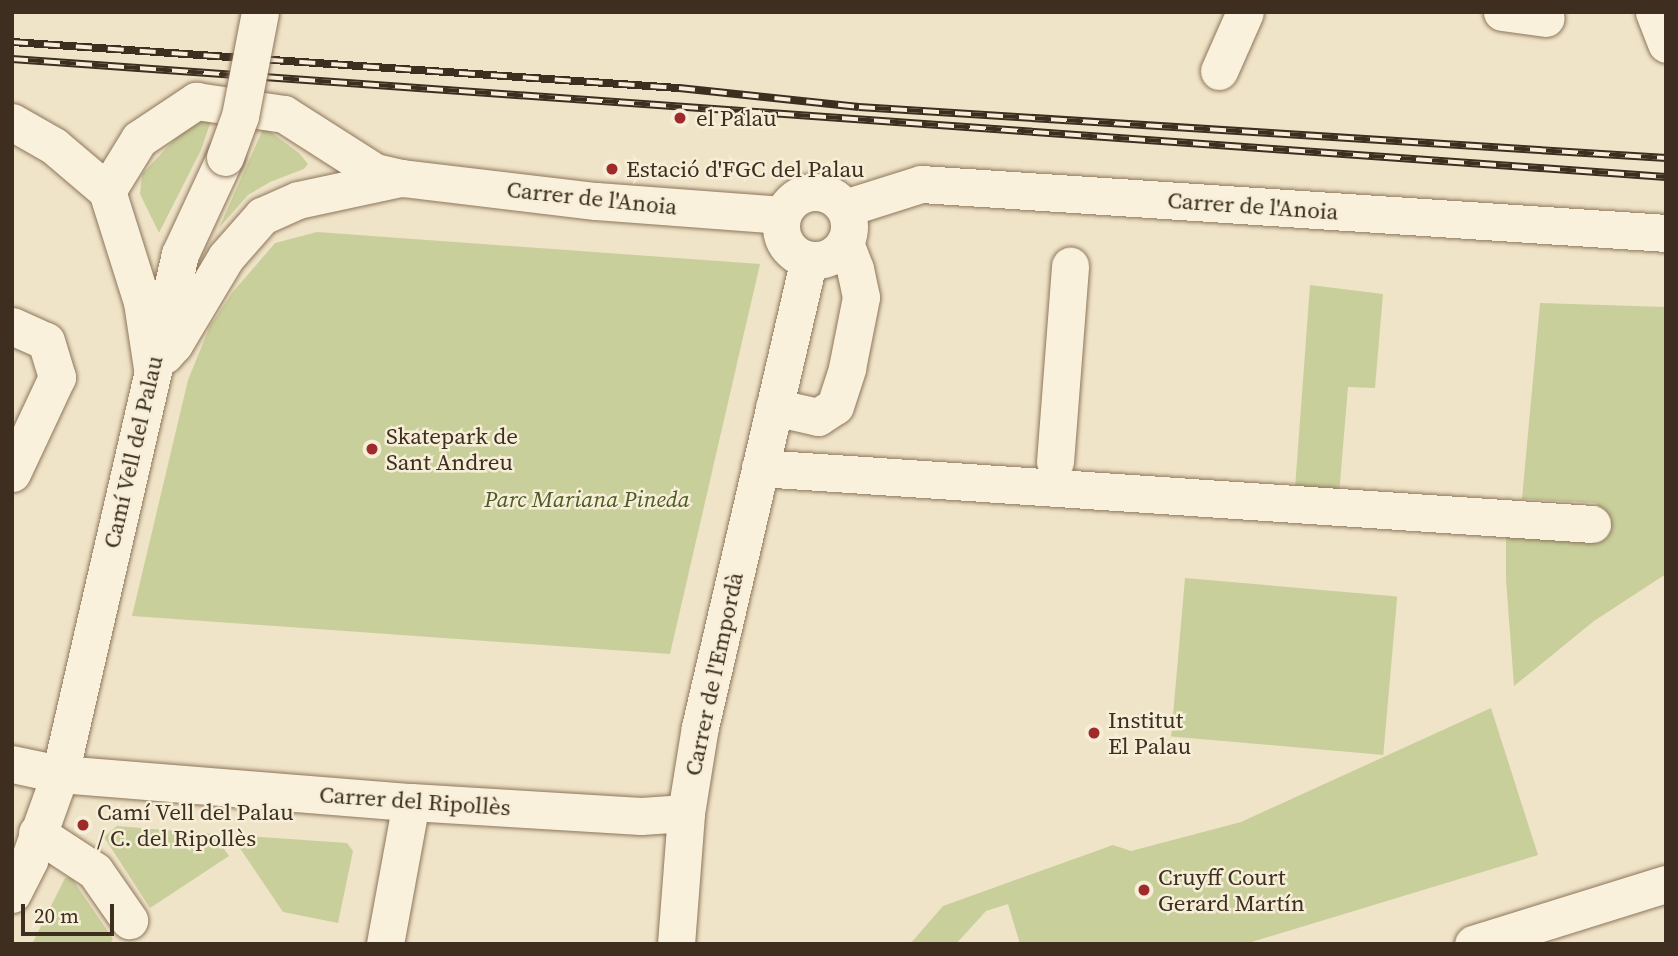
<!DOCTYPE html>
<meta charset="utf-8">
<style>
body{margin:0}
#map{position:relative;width:1678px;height:956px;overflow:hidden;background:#f0e4c8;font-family:"Source Serif 4",serif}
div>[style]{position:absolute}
.green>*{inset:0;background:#c9cf9b;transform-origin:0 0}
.roads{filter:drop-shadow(0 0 2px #8d765c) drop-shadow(0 0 2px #8d765c)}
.minor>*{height:37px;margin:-18.5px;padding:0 18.5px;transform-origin:18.5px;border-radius:18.5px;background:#faf1dc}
.minor>.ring{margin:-18.5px;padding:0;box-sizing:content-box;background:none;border:37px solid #faf1dc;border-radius:50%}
.rail>*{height:8px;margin-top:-4px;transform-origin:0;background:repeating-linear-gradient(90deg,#f7eed8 0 16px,#3d2e20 0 32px);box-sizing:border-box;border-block:2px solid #3d2e20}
.bridges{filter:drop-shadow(0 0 2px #8d765c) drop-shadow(0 0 2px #8d765c)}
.minor-bridge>*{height:37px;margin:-18.5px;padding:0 18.5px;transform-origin:18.5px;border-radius:18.5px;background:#faf1dc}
.dots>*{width:19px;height:19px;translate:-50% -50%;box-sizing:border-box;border:4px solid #f7eed8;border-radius:50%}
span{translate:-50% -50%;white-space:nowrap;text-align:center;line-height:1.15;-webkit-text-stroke:5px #f7eed8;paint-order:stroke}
.poi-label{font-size:23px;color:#3d2e20}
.left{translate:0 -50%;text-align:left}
.street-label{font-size:23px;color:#3d2e20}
.park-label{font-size:23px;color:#4d5a26;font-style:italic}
.frame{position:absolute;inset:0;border:14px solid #3d2e20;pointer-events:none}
.scale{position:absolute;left:21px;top:904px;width:93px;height:32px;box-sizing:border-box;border:4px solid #3d2e20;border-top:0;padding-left:9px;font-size:21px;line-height:24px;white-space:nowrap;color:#3d2e20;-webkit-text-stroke:5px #f7eed8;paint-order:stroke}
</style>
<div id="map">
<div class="green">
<i style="clip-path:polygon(203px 121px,211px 121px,201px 150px,159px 233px,140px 194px,142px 174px,177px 137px,191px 126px)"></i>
<i style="clip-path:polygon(264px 127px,299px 153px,308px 164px,304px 169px,270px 182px,248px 195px,219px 228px)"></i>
<i style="clip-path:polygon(317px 232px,760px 264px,670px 654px,132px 616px,188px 380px,210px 326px,232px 293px,275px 243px)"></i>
<i style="clip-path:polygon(1310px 285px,1383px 294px,1375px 388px,1348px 387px,1339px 495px,1295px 488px)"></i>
<i style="clip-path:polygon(1540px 303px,1666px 307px,1666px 574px,1594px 621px,1514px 686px,1506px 580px,1506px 535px,1596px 542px,1597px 503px,1522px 499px)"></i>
<i style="left:1185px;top:578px;width:213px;height:159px;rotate:5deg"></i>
<i style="clip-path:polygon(1491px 708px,1538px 855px,1245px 944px,1020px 944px,1008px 904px,986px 911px,956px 944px,910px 944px,943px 906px,1113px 845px,1131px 851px,1241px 822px)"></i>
<i style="clip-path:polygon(117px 826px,214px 834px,229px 856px,150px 908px,104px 837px)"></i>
<i style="clip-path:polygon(231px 835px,347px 843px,353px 851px,338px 923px,283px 912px)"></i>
<i style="clip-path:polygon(71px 877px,113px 939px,110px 944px,32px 944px,65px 878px)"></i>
</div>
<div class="roads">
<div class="minor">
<i style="left:1502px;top:12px;width:44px;rotate:7.8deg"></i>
<i style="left:1654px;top:12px;width:34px;rotate:69deg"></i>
<i style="left:1219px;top:71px;width:64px;rotate:-66.2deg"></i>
<i style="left:12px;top:122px;width:48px;rotate:29.7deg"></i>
<i style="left:54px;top:146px;width:70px;rotate:40.3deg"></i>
<i class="ring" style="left:781px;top:192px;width:31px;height:31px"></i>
<i style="left:845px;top:208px;width:80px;rotate:-17.5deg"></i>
<i style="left:921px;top:184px;width:747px;rotate:3.76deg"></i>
<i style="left:12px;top:326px;width:37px;rotate:24deg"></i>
<i style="left:46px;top:341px;width:38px;rotate:73deg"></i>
<i style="left:57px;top:377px;width:106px;rotate:115.1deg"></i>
<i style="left:164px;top:355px;width:15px;rotate:-48deg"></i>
<i style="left:174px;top:344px;width:101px;rotate:-59.1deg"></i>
<i style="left:226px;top:257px;width:55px;rotate:-48.7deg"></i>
<i style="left:262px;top:216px;width:39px;rotate:-24deg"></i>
<i style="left:298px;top:200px;width:105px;rotate:-12.1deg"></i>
<i style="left:152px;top:368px;width:67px;rotate:-98.6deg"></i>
<i style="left:142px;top:302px;width:116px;rotate:-107.5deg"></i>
<i style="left:107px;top:191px;width:61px;rotate:-58.4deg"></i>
<i style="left:139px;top:139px;width:69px;rotate:-33.7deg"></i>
<i style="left:196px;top:101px;width:89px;rotate:8.4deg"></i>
<i style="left:284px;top:114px;width:108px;rotate:32.5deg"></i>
<i style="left:375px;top:172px;width:28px;rotate:13deg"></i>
<i style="left:402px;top:178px;width:195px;rotate:6.8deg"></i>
<i style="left:596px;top:201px;width:187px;rotate:4.3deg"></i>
<i style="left:774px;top:407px;width:45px;rotate:12.8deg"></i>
<i style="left:818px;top:417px;width:20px;rotate:-33deg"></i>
<i style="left:835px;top:406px;width:40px;rotate:-72deg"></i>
<i style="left:847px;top:368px;width:72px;rotate:-78.8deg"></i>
<i style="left:861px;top:297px;width:29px;rotate:-102deg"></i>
<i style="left:855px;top:269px;width:28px;rotate:-111deg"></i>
<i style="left:1055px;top:462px;width:197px;rotate:-85.6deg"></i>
<i style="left:760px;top:468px;width:834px;rotate:3.85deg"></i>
<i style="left:12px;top:764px;width:49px;rotate:11.8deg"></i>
<i style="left:60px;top:774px;width:352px;rotate:4.6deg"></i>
<i style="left:411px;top:802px;width:230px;rotate:3.5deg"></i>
<i style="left:641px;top:816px;width:45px;rotate:-3.8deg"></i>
<i style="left:37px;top:833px;width:69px;rotate:33.2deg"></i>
<i style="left:95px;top:871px;width:60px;rotate:55.2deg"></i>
<i style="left:12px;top:894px;width:38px;rotate:-63deg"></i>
<i style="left:29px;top:860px;width:91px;rotate:-70.2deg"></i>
<i style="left:60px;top:774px;width:534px;rotate:-77.01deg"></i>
<i style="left:180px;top:254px;width:107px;rotate:-65.1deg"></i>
<i style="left:385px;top:944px;width:144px;rotate:-79.6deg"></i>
<i style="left:676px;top:944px;width:131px;rotate:-85.6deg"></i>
<i style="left:686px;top:813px;width:87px;rotate:-80.8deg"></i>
<i style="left:700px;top:727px;width:480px;rotate:-76.9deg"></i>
<i style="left:1473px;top:944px;width:202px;rotate:-17.3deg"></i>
</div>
</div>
<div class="rail">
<i style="left:12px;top:42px;width:669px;rotate:3.95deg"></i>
<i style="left:679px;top:88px;width:181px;rotate:6deg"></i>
<i style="left:859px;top:107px;width:809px;rotate:3.62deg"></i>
<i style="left:12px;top:59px;width:1658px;rotate:4.08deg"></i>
</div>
<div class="bridges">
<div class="minor-bridge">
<i style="left:225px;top:157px;width:44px;rotate:-69.9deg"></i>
<i style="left:240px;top:116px;width:106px;rotate:-79.1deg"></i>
</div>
</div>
<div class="dots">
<i style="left:680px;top:118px;background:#9e2a2b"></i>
<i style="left:612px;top:169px;background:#9e2a2b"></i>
<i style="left:372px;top:449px;background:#9e2a2b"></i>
<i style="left:1094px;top:733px;background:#9e2a2b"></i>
<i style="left:83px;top:825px;background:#9e2a2b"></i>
<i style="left:1144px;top:890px;background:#9e2a2b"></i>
</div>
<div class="poi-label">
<span class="left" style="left:696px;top:118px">el Palau</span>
<span class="left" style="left:626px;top:169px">Estació d'FGC del Palau</span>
<span class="left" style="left:386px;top:449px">Skatepark de<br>Sant Andreu</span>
<span class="left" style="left:1108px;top:733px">Institut<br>El Palau</span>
<span class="left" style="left:97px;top:825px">Camí Vell del Palau<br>/ C. del Ripollès</span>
<span class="left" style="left:1158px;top:890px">Cruyff Court<br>Gerard Martín</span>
</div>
<div class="street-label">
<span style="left:592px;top:198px;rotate:6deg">Carrer de l'Anoia</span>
<span style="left:1253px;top:206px;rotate:4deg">Carrer de l'Anoia</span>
<span style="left:133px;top:452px;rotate:-77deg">Camí Vell del Palau</span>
<span style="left:714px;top:674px;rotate:-78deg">Carrer de l'Empordà</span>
<span style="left:415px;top:801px;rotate:4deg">Carrer del Ripollès</span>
</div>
<div class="park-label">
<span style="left:587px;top:499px">Parc Mariana Pineda</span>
</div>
<div class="frame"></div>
<div class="scale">20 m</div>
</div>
